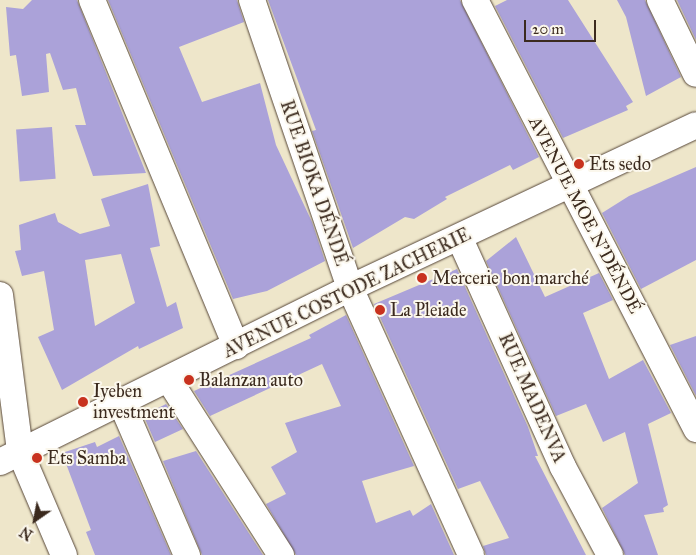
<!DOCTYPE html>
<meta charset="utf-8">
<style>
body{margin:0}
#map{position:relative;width:696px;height:555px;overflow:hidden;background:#eee6ca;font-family:"IM FELL Great Primer",serif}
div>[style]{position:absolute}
.building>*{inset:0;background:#aba2d9;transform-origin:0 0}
.roads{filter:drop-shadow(0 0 1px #564638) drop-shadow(0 0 1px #564638)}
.minor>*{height:26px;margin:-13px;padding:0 13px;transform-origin:13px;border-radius:13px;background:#fff}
.dots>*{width:14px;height:14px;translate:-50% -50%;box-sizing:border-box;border:2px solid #fbf7ec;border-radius:50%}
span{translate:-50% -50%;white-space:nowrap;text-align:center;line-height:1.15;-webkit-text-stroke:4px #fbf7ec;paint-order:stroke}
.poi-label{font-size:18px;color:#3b2a1e}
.left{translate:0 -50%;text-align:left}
.street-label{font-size:18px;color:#3b2a1e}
.north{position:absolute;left:10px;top:495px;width:50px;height:50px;-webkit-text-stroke:4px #fbf7ec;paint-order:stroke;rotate:213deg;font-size:14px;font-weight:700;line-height:20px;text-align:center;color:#3b2a1e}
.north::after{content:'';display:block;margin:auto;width:18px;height:22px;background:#3b2a1e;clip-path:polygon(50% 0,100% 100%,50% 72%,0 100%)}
.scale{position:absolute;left:524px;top:20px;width:72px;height:22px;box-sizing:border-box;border:2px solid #3b2a1e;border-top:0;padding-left:6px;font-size:15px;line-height:18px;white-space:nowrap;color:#3b2a1e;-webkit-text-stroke:4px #fbf7ec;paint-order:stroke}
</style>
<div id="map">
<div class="building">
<i style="clip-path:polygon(32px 0,77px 0,146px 173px,93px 176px,75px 125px,86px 125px,76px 88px,63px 90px,50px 53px,46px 54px,49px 92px,22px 96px,16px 55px,10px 56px,6px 7px,23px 9px)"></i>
<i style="clip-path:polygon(108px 0,237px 0,244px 22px,179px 47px,202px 102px,260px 83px,276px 145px,312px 222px,325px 261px,267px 291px,233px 299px)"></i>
<i style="clip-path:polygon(268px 0,460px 0,539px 157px,513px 170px,510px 165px,445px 197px,447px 199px,414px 219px,405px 217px,353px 248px,312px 131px,316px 130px)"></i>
<i style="clip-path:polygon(507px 0,568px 0,633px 102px,626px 106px,628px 110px,563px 138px,495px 6px)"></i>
<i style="clip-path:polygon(617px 0,645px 0,681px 77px,646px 96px,626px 17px)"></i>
<i style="clip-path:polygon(677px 0,696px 0,696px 40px)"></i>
<i style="left:52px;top:127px;width:52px;height:36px;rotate:86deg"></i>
<i style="clip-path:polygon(696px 167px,696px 260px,641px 289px,602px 213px,629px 196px)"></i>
<i style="clip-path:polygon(evenodd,148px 184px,160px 246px,150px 248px,167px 307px,176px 302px,183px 328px,139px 349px,138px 346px,62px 390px,38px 337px,54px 330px,44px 271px,22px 276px,15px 251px,21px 250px,19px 225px,55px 213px,58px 222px,80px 234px,110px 226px,101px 199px,148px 184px,121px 254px,135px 303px,95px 326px,85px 260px,121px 254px)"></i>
<i style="clip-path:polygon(516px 237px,545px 297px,599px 273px,613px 300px,583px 313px,609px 379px,643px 360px,671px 413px,648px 424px,668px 505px,663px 508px,664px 512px,644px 515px,658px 555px,625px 555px,602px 508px,638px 483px,625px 432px,603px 442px,586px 404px,556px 416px,486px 261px)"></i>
<i style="clip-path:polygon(457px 269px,528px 427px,538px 456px,535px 456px,586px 555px,486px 555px,483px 546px,509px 538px,480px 481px,458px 489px,374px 304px)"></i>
<i style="clip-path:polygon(346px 315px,414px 466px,362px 481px,376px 523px,410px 510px,413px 516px,431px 504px,454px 555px,296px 555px,266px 504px,286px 494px,271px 467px,297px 452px,285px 423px,341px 406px,322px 364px,210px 416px,194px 391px,311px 338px,309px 335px)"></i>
<i style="clip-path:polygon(696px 336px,696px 396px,670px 345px)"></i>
<i style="clip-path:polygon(166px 404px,183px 429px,155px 442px,145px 419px,157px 415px,154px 410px)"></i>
<i style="clip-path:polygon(119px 436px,171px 555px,95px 555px,86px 532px,91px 530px,62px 453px,95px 442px,97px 447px)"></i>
<i style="clip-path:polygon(196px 451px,263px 555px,202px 555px,163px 461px)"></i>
</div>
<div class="roads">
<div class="minor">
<i style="left:92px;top:0;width:375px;rotate:67.4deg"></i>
<i style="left:252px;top:0;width:304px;rotate:71.2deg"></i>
<i style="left:350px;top:288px;width:293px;rotate:65.6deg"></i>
<i style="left:475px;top:0;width:483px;rotate:62.7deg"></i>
<i style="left:660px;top:0;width:82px;rotate:64.1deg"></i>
<i style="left:460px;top:239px;width:250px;rotate:65.7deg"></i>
<i style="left:563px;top:467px;width:100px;rotate:61.9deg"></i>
<i style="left:0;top:295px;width:158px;rotate:82.7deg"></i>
<i style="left:20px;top:452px;width:112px;rotate:66.9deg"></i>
<i style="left:169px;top:380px;width:208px;rotate:57.4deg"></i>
<i style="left:121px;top:402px;width:167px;rotate:66.7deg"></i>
<i style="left:0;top:462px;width:391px;rotate:-26.4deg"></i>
<i style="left:350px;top:288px;width:382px;rotate:-25.2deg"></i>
</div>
</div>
<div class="dots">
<i style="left:579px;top:164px;background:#c8321e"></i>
<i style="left:422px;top:278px;background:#c8321e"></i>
<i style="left:380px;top:310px;background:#c8321e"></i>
<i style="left:189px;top:380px;background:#c8321e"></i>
<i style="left:83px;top:402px;background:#c8321e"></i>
<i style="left:37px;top:458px;background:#c8321e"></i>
</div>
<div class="poi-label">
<span class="left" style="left:589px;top:164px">Ets sedo</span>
<span class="left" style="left:432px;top:278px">Mercerie bon marché</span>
<span class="left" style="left:390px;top:310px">La Pleiade</span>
<span class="left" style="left:199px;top:380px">Balanzan auto</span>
<span class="left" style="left:93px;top:402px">Iyeben<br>investment</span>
<span class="left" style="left:47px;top:458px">Ets Samba</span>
</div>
<div class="street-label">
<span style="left:314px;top:183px;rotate:71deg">RUE BIOKA DÉNDÉ</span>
<span style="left:585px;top:215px;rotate:62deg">AVENUE MOE N'DÉNDÉ</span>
<span style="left:347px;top:293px;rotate:-26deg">AVENUE COSTODE ZACHERIE</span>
<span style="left:532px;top:398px;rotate:66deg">RUE MADENVA</span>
</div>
<div class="north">N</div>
<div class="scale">20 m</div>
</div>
